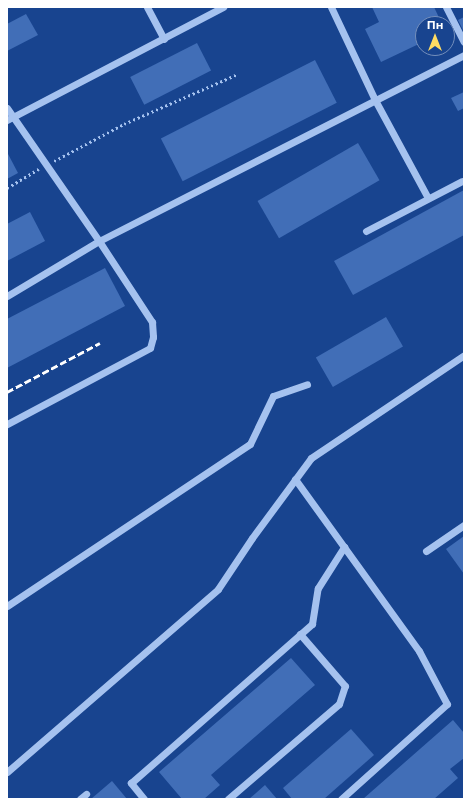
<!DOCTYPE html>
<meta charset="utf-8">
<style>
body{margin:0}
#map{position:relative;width:471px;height:806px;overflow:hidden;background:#18448f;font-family:Montserrat,sans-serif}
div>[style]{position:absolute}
.building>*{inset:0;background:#416eb7;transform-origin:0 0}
.path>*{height:2.5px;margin-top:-1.25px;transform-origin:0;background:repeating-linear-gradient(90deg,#a5c2ef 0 2px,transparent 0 5px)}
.minor>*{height:7px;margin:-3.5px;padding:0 3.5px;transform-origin:3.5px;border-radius:3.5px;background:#a5c2ef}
.rail>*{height:3px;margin-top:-1.5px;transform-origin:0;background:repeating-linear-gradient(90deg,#fff 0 7px,transparent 0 10px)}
span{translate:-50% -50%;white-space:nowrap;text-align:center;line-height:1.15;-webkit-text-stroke:3px #18448f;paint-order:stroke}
.frame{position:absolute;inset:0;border:8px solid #fff;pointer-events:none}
.north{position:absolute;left:415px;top:16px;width:40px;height:40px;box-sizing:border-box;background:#18448f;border:1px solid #748fbc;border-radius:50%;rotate:0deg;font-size:11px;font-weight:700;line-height:16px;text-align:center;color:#fff}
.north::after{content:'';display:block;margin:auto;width:14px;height:18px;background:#ffdc63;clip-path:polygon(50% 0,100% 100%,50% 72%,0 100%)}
</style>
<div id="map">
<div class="building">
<i style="clip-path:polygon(372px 7px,434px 7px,442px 24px,423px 24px,423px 42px,381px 62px,365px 29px,379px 22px)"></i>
<i style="clip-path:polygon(26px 14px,38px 35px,7px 51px,7px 24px)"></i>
<i style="clip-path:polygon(464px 17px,464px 32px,458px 20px)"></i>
<i style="left:197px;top:43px;width:31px;height:75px;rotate:63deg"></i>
<i style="left:315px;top:60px;width:48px;height:173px;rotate:63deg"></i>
<i style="clip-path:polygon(464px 92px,464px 108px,458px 111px,451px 98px)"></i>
<i style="left:358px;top:143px;width:43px;height:116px;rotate:60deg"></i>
<i style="clip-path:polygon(7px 152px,18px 173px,7px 179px)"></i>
<i style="clip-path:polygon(464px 190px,464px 235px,353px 295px,334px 261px)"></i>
<i style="clip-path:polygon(30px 212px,45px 241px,7px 261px,7px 224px)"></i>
<i style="clip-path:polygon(105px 268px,125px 306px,7px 368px,7px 319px)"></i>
<i style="left:386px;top:317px;width:34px;height:81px;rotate:60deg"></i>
<i style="clip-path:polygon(464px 536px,464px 574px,446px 549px)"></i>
<i style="clip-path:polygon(291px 658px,315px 685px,211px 775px,220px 785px,204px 799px,182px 799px,159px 772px)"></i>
<i style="clip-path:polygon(453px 720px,464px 733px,464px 758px,450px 769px,458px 778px,434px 799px,363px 799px)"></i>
<i style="clip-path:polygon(351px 729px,374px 755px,324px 799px,292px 799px,283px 788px)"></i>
<i style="clip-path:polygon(112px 781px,127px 799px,91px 799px)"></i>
<i style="clip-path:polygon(265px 785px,277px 799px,249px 799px)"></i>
</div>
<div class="path">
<i style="left:54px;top:161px;width:79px;rotate:-27.9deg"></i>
<i style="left:124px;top:124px;width:124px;rotate:-23.7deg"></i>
<i style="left:7px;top:188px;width:37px;rotate:-31deg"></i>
</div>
<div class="minor">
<i style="left:147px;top:7px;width:36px;rotate:62deg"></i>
<i style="left:331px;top:7px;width:103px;rotate:64.7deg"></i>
<i style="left:375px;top:100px;width:111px;rotate:61.6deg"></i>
<i style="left:446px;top:7px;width:39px;rotate:63deg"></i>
<i style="left:7px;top:108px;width:162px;rotate:55.3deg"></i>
<i style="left:99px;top:241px;width:97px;rotate:56.8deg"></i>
<i style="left:152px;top:322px;width:15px;rotate:86deg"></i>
<i style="left:153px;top:337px;width:11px;rotate:105deg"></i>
<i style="left:150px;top:348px;width:162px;rotate:152deg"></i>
<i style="left:7px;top:120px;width:244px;rotate:-27.6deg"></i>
<i style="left:366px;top:231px;width:108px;rotate:-27.5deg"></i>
<i style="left:7px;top:296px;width:107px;rotate:-30.9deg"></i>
<i style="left:99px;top:241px;width:410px;rotate:-27deg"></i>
<i style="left:295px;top:479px;width:212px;rotate:54.2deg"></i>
<i style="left:419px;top:651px;width:60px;rotate:62.2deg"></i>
<i style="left:447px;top:704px;width:142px;rotate:138.1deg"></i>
<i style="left:426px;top:551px;width:46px;rotate:-34.4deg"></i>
<i style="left:7px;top:606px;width:292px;rotate:-33.7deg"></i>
<i style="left:250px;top:444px;width:53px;rotate:-64.4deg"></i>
<i style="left:273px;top:396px;width:36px;rotate:-19deg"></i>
<i style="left:7px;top:772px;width:279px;rotate:-40.9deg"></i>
<i style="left:218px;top:589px;width:61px;rotate:-56.3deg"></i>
<i style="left:252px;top:538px;width:99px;rotate:-53.6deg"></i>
<i style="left:311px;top:458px;width:184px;rotate:-33.9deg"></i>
<i style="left:80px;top:799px;width:8px;rotate:-40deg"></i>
<i style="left:144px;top:799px;width:21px;rotate:-129deg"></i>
<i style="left:131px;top:783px;width:241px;rotate:-41.3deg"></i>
<i style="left:312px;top:624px;width:36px;rotate:-81deg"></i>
<i style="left:318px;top:588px;width:49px;rotate:-57.6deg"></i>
<i style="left:228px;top:799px;width:146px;rotate:-40.6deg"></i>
<i style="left:339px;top:704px;width:19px;rotate:-72deg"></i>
<i style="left:345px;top:686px;width:69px;rotate:-130.9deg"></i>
</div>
<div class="rail">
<i style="left:7px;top:392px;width:105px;rotate:-27.8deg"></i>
</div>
<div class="frame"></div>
<div class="north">Пн</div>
</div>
